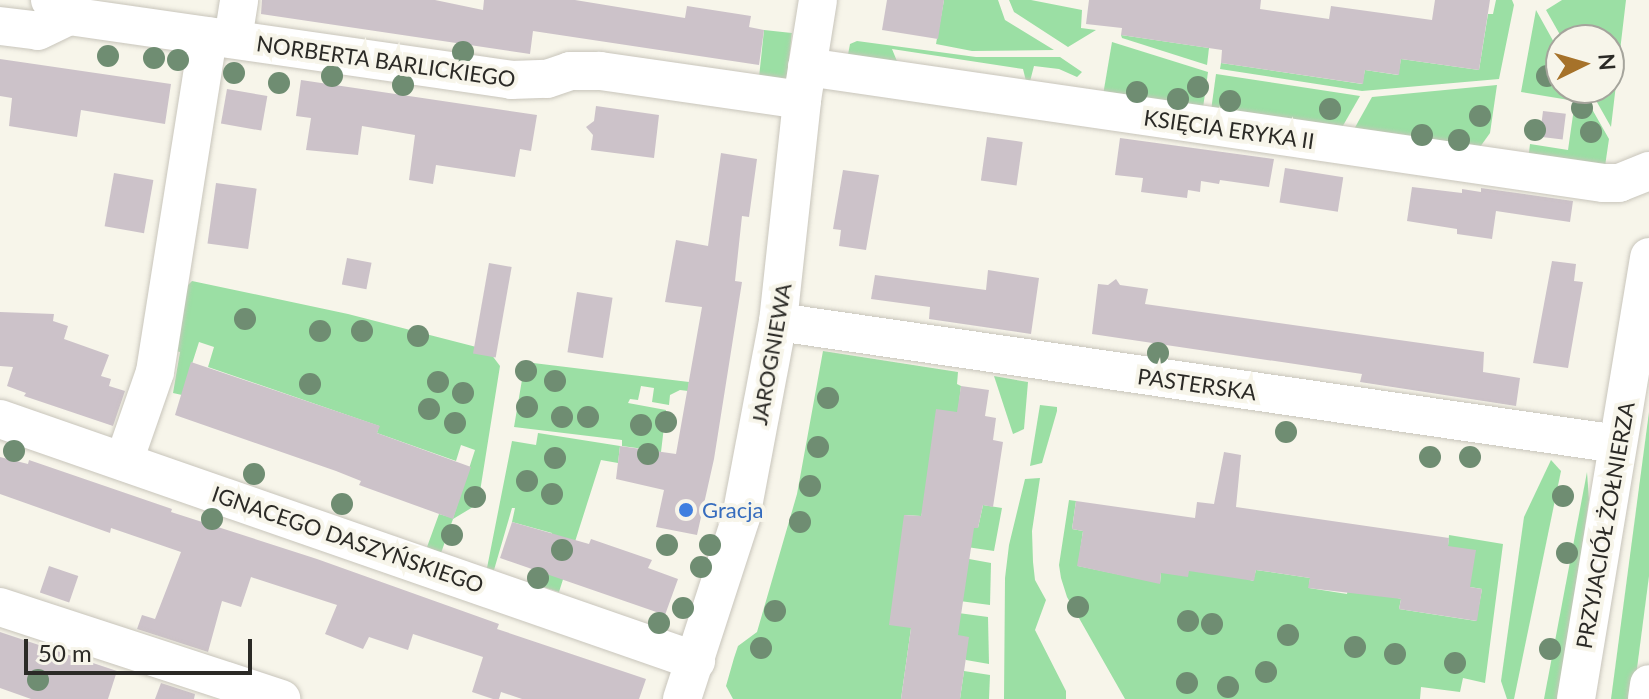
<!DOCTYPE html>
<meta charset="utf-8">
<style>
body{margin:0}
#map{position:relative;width:1649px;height:699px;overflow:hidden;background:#f7f5ea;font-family:Lato,sans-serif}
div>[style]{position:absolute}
.green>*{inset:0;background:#9bdfa4;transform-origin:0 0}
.building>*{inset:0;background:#ccc2c9;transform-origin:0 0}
.roads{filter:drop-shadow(0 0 2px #c8c5bb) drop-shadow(0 0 2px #c8c5bb)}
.minor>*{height:38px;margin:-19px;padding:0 19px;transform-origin:19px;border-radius:19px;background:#fff}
.trees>*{width:22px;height:22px;margin:-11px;border-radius:50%;background:#6f8d72}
.dots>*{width:22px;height:22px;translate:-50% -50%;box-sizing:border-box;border:4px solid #f7f5ea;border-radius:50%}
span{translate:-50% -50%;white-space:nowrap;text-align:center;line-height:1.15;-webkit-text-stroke:8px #f7f5ea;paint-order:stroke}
.street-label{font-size:22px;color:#2b2a26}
.shop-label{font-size:22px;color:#366cbe}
.left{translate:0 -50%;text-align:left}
.north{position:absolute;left:1545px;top:24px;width:80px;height:80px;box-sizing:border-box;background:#f7f5ea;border:2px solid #a5a49c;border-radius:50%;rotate:85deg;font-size:22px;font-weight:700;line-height:32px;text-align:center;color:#2b2a26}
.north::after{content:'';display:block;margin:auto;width:28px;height:36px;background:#a6722a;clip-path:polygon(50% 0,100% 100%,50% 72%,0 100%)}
.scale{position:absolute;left:24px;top:639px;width:228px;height:36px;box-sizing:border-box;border:4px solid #2b2a26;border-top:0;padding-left:10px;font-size:24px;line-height:28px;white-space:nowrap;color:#2b2a26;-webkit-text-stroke:6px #f7f5ea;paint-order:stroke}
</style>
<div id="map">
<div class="green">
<i style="clip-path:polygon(944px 0,998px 0,1005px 20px,1054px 50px,972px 51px,936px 44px)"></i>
<i style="clip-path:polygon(1009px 0,1031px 0,1082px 10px,1081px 28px,1096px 30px,1068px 47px,1014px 12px)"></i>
<i style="clip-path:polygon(1496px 0,1512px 0,1514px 5px,1499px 79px,1362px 91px,1220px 69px,1221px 63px,1362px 84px,1365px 70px,1398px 75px,1401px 59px,1479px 70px,1488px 14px,1493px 14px)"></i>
<i style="clip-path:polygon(1562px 0,1626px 0,1611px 127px,1589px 88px,1609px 88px,1609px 40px,1563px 40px,1546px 10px)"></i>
<i style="clip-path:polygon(1536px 10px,1561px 55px,1561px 88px,1580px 88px,1609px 139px,1604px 173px,1528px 161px,1530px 144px,1568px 150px,1575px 101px,1521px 92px)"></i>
<i style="left:764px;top:30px;width:28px;height:47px;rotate:6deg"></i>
<i style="clip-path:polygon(1121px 35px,1209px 48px,1207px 65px,1122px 38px)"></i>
<i style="clip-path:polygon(857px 41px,976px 57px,1060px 57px,1082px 72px,1077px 77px,1059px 69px,1034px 66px,1028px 89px,1023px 69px,892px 49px,901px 71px,847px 60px,850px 44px)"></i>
<i style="clip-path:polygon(1112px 42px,1208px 72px,1202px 115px,1102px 101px)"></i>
<i style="clip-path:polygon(1216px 74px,1360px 96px,1337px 136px,1210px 118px)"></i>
<i style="clip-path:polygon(1497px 85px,1490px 133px,1480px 147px,1353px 131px,1372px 97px)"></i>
<i style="clip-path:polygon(192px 281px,348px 314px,488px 350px,500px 366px,478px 504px,453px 519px,441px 553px,427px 547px,439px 514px,453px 518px,475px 450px,461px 445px,456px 461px,377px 433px,379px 426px,208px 367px,214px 347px,199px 342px,182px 395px,173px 393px,180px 352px,171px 350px,180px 293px)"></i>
<i style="clip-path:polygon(823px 351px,958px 372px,957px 384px,961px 386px,958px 412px,921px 516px,904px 515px,911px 628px,901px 699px,733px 699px,726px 686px,734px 658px,738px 646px,757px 632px,797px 494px)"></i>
<i style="clip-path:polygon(525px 362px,689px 382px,688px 391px,680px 390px,670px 395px,669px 405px,652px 402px,654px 388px,641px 386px,638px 400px,630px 399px,628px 403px,666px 410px,661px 452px,669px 457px,642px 465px,644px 449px,622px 446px,622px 440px,514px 427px)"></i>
<i style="clip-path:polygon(994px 376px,1028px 382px,1024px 429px,1013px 434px)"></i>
<i style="clip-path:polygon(1040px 405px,1057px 407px,1057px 411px,1042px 463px,1030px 466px)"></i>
<i style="clip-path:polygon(1649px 412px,1649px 576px,1633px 699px,1611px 699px)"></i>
<i style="clip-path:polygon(538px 433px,620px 446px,618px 463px,601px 460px,559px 592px,531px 583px,536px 569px,541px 570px,552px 533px,512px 522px,515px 508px,512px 508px,494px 570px,487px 568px,512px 441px,536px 445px)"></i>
<i style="clip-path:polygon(1551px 460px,1561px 471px,1514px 699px,1507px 699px,1501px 681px,1524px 517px)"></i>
<i style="clip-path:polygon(1587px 472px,1589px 500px,1565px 664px,1558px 699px,1544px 699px)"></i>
<i style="clip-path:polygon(1040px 478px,1032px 531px,1033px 562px,1035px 580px,1046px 600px,1035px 630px,1066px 691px,1066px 699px,1004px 699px,1005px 578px,1009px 545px,1025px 479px)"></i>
<i style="clip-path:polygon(1069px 500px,1076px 501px,1072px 529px,1083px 531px,1078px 566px,1160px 583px,1161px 573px,1191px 560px,1253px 581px,1256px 570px,1310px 578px,1309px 588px,1347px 594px,1349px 583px,1401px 599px,1399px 609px,1476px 621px,1482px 589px,1470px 587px,1448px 546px,1449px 535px,1503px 544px,1485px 683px,1463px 678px,1460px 692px,1421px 687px,1420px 699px,1125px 699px,1067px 597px,1061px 578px,1059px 565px)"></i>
<i style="clip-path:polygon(983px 505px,1002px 508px,994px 551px,960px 546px,963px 526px,978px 528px)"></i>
<i style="clip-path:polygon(958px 557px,991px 563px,990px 605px,952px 600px)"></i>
<i style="clip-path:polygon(951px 612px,988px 617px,989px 664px,966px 660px,947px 634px)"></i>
<i style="clip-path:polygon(964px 671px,990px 675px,989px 699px,960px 699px)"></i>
</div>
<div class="building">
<i style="clip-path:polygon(262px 0,435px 0,483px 10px,484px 0,575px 0,685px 18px,687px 6px,751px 16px,749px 27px,764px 30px,759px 65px,533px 31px,530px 54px,261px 14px)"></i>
<i style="clip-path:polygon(887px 0,944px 0,938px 39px,882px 30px)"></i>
<i style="clip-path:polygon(1089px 0,1261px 0,1260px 9px,1329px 19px,1331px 6px,1432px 20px,1435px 0,1490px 0,1479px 70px,1401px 59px,1399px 75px,1365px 70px,1363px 84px,1221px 63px,1222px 50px,1121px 35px,1122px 28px,1086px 24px)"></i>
<i style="clip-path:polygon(0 59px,171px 84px,165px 124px,81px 110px,77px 137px,9px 126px,12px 98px,0 96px)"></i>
<i style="clip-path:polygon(301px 80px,537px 115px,531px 151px,520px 149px,515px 177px,436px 165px,433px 184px,409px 180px,415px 135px,362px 126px,358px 155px,306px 150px,311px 118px,296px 116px)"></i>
<i style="left:227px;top:89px;width:41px;height:35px;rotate:10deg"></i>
<i style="clip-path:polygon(596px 106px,659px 115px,654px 158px,591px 150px,593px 135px,586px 127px,594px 121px)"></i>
<i style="left:1543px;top:111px;width:23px;height:26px;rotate:7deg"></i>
<i style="left:987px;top:137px;width:36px;height:44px;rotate:8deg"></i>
<i style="clip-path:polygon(1120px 138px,1274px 159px,1269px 187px,1220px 180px,1219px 184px,1201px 181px,1200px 192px,1188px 190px,1187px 198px,1141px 192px,1143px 178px,1115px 175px)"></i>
<i style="clip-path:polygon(721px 153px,757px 159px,749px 217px,742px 216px,735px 281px,742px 282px,714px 459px,697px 535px,656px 527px,664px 490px,616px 479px,620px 446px,676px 454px,702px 307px,665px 302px,676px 240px,708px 246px)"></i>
<i style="left:1285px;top:168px;width:59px;height:35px;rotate:9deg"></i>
<i style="clip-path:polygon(843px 170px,879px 175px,866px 250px,839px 246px,841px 230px,833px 229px)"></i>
<i style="left:114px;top:173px;width:40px;height:54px;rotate:10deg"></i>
<i style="left:216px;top:183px;width:41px;height:61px;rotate:8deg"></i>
<i style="clip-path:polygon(1412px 187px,1462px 193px,1462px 189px,1481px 192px,1481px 188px,1573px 201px,1570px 222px,1496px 211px,1492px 239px,1457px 234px,1457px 229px,1407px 221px)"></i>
<i style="left:347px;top:258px;width:25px;height:27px;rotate:11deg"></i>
<i style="clip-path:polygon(1552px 261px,1576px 264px,1574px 281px,1583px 282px,1568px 368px,1533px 363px)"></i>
<i style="left:489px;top:263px;width:23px;height:92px;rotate:10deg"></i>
<i style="clip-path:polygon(988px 270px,1039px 278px,1031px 334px,929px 319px,930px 307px,871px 299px,875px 275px,986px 290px)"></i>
<i style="clip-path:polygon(1116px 279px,1120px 285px,1148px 289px,1145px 304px,1484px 352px,1483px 372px,1520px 378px,1516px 406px,1360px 382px,1362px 374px,1092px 334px,1098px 284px,1108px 285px)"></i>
<i style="left:577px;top:292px;width:36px;height:61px;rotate:9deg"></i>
<i style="clip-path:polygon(0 312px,54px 314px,53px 321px,68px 326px,64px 339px,109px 355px,101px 376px,111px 379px,109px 386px,125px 391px,113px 426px,24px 396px,26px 393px,7px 386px,13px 367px,0 366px)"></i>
<i style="clip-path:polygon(191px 362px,380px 426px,377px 433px,471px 467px,453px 519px,359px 485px,361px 481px,336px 471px,175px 415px)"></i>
<i style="clip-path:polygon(961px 386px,989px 390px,985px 416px,996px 418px,993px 440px,1003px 442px,993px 507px,983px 505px,978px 528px,974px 528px,958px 635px,969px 637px,960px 699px,901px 699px,911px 628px,889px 625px,904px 515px,921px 516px,936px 409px,957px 412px)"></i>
<i style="clip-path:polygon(1224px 452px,1241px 455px,1236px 507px,1449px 538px,1448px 546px,1476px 550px,1470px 587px,1482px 589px,1477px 621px,1399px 609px,1401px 599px,1308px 588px,1310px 578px,1256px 570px,1254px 581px,1189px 571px,1188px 577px,1161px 573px,1160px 584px,1077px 566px,1083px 531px,1072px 529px,1076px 501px,1195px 518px,1197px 502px,1214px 504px)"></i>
<i style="clip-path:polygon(0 457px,28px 464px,29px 460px,172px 509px,171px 512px,317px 559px,499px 624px,497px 629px,646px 679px,639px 699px,522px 699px,501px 692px,499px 699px,493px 699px,472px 692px,483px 657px,413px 634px,408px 650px,369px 637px,363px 649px,325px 634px,337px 605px,251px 577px,241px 607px,222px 601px,208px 652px,137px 629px,142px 615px,155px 619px,181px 552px,111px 528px,110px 533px,0 494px)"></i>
<i style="clip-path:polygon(512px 522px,589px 544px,591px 539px,652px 560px,648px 568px,678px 579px,665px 615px,500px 558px)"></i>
<i style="left:49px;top:566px;width:31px;height:28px;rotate:19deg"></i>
<i style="clip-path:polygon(0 632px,117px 671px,108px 699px,31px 699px,0 688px)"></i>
<i style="clip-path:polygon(161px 683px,195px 694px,194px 699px,155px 699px)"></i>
</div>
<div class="roads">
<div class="minor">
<i style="left:50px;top:0;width:25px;rotate:40deg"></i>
<i style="left:69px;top:16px;width:447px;rotate:8.2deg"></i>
<i style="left:511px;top:80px;width:36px;rotate:-2deg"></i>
<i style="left:547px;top:79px;width:24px;rotate:-19deg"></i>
<i style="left:570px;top:71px;width:30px"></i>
<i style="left:600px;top:71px;width:204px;rotate:8.2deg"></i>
<i style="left:0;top:26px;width:38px;rotate:7deg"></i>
<i style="left:38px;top:31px;width:34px;rotate:-26deg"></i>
<i style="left:233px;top:39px;width:39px;rotate:-81deg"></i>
<i style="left:807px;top:67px;width:804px;rotate:8.29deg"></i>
<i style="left:1603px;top:183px;width:16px"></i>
<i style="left:1619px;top:183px;width:32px;rotate:-22deg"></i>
<i style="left:778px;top:322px;width:848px;rotate:8.27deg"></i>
<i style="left:0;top:419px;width:737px;rotate:19.17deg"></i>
<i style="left:124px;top:461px;width:94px;rotate:-70.8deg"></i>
<i style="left:155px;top:372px;width:340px;rotate:-81deg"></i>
<i style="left:0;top:607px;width:296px;rotate:18.1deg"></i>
<i style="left:682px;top:699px;width:191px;rotate:-72deg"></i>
<i style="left:741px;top:517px;width:198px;rotate:-79.3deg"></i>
<i style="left:778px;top:322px;width:223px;rotate:-83.8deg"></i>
<i style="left:802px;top:100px;width:101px;rotate:-80.9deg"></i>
<i style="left:1576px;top:699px;width:448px;rotate:-80.6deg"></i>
<i style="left:1647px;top:699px;width:15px;rotate:-82deg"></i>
</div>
</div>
<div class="trees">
<i style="left:463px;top:52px"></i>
<i style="left:108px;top:56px"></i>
<i style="left:154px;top:58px"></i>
<i style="left:178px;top:60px"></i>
<i style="left:234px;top:73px"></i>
<i style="left:332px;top:76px"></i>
<i style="left:1547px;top:76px"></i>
<i style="left:279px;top:83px"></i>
<i style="left:403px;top:85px"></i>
<i style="left:1198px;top:87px"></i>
<i style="left:1137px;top:92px"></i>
<i style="left:1178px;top:99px"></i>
<i style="left:1230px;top:101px"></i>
<i style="left:1582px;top:108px"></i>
<i style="left:1330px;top:109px"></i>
<i style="left:1480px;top:116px"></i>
<i style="left:1535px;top:130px"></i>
<i style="left:1591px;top:132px"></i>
<i style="left:1422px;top:135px"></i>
<i style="left:1459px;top:140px"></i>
<i style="left:245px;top:319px"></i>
<i style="left:320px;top:331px"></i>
<i style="left:362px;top:331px"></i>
<i style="left:418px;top:336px"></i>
<i style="left:1158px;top:353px"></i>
<i style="left:526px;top:371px"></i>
<i style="left:555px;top:381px"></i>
<i style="left:438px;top:382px"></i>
<i style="left:310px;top:384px"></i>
<i style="left:463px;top:393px"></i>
<i style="left:828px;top:398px"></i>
<i style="left:527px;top:407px"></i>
<i style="left:429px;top:409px"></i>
<i style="left:562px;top:417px"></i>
<i style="left:588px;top:417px"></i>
<i style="left:666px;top:422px"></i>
<i style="left:455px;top:423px"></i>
<i style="left:641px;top:425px"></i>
<i style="left:1286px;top:432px"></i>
<i style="left:818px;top:447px"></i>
<i style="left:14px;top:451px"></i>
<i style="left:648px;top:454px"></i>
<i style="left:1430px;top:457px"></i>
<i style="left:1470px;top:457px"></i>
<i style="left:555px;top:458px"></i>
<i style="left:254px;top:474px"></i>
<i style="left:527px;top:481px"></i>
<i style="left:810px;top:486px"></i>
<i style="left:552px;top:494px"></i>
<i style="left:1563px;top:496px"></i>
<i style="left:475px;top:497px"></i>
<i style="left:342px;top:504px"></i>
<i style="left:212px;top:519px"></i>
<i style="left:800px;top:522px"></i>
<i style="left:452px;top:535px"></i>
<i style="left:667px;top:545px"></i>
<i style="left:710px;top:545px"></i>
<i style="left:562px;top:550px"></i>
<i style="left:1567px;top:553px"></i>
<i style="left:701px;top:567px"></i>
<i style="left:538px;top:578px"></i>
<i style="left:1078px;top:607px"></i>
<i style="left:683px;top:608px"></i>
<i style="left:775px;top:611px"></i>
<i style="left:1188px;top:621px"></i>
<i style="left:659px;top:623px"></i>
<i style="left:1212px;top:624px"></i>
<i style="left:1288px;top:635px"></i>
<i style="left:1355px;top:647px"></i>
<i style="left:761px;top:648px"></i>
<i style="left:1550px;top:649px"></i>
<i style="left:1395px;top:654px"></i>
<i style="left:1455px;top:663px"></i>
<i style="left:1266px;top:672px"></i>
<i style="left:38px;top:680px"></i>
<i style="left:1187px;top:683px"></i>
<i style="left:1228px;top:687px"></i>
</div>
<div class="dots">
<i style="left:686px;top:510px;background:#3f7fe0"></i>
</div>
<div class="street-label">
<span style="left:386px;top:61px;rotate:8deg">NORBERTA BARLICKIEGO</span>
<span style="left:1229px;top:129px;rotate:8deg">KSIĘCIA ERYKA II</span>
<span style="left:771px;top:354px;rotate:-80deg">JAROGNIEWA</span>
<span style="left:1197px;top:384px;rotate:8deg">PASTERSKA</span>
<span style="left:1605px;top:525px;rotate:-80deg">PRZYJACIÓŁ ŻOŁNIERZA</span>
<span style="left:348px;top:539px;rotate:19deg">IGNACEGO DASZYŃSKIEGO</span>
</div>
<div class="shop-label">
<span class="left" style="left:702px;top:510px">Gracja</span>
</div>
<div class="north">N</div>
<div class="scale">50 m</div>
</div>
